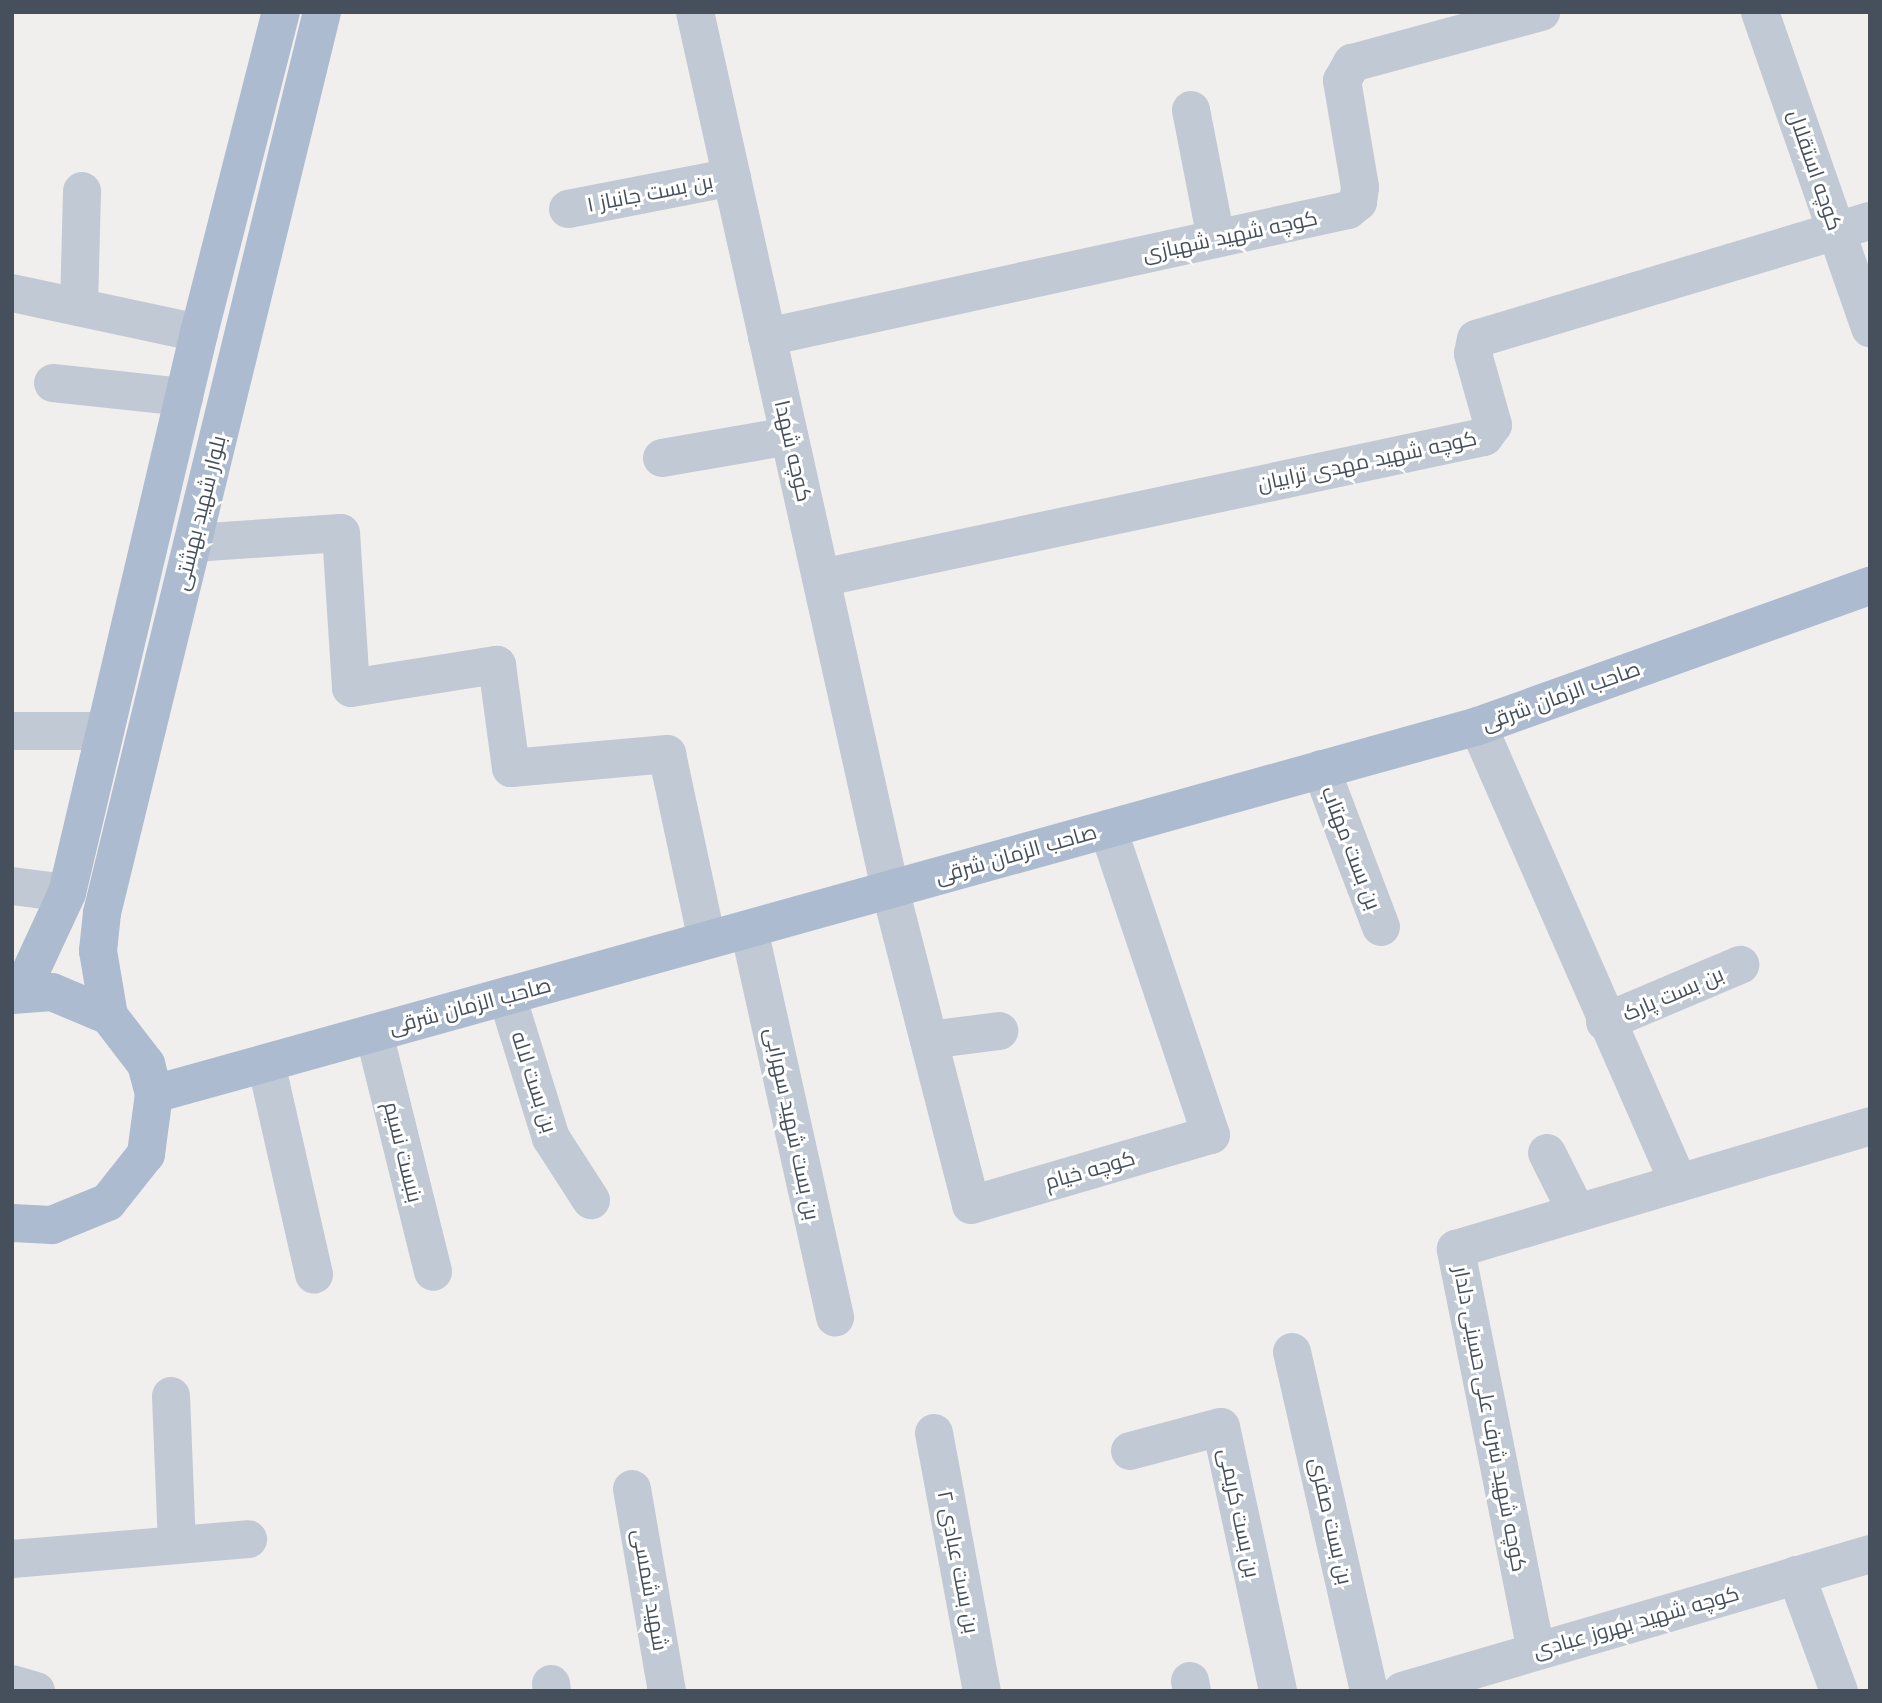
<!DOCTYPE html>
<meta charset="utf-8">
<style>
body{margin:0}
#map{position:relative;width:1882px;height:1703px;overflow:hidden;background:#f1eeee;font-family:Jost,Cairo,sans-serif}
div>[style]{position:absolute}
.minor>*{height:38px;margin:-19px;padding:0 19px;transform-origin:19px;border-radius:19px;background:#c0c9d4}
.major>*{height:38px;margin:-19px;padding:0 19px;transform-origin:19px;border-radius:19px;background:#acbbcf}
span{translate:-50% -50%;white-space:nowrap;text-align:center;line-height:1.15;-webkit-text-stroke:6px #fff;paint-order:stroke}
.street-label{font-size:21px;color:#45505c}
.frame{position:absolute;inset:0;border:14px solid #45505c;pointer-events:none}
</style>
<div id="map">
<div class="minor">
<i style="left:695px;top:12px;width:898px;rotate:77.46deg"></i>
<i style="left:890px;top:889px;width:326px;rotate:75.6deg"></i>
<i style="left:971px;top:1205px;width:250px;rotate:-16.3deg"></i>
<i style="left:1211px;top:1135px;width:323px;rotate:-108.6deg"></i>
<i style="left:1760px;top:12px;width:335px;rotate:70.8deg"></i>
<i style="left:1191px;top:110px;width:131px;rotate:79deg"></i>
<i style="left:568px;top:209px;width:167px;rotate:-11deg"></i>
<i style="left:12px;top:293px;width:191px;rotate:12.1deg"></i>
<i style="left:79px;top:307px;width:116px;rotate:-88.5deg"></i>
<i style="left:767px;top:337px;width:595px;rotate:-12.33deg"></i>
<i style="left:1348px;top:210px;width:13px;rotate:-39deg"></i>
<i style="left:1358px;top:202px;width:15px;rotate:-82deg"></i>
<i style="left:1360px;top:187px;width:108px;rotate:-99.6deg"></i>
<i style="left:1342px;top:81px;width:21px;rotate:-61deg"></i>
<i style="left:1352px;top:63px;width:196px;rotate:-15.1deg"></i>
<i style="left:53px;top:383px;width:132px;rotate:6.1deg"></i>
<i style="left:662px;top:458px;width:129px;rotate:-9.8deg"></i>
<i style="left:193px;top:543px;width:148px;rotate:-3.9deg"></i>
<i style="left:341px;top:533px;width:155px;rotate:86.3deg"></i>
<i style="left:351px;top:688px;width:148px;rotate:-9deg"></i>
<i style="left:497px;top:665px;width:104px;rotate:82.3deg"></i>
<i style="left:511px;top:768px;width:157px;rotate:-5.1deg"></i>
<i style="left:667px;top:754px;width:190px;rotate:77.9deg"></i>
<i style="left:821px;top:578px;width:678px;rotate:-12.01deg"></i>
<i style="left:1484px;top:437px;width:15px;rotate:-53deg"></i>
<i style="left:1493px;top:425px;width:74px;rotate:-105.7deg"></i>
<i style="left:1473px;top:354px;width:15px;rotate:-79deg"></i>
<i style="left:1476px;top:339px;width:411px;rotate:-16.7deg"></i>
<i style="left:1478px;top:726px;width:499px;rotate:66.3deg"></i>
<i style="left:12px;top:731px;width:93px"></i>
<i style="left:1321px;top:769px;width:169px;rotate:69.2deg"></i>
<i style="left:12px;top:886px;width:55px;rotate:7.3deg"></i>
<i style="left:749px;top:929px;width:398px;rotate:77.5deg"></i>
<i style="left:507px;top:996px;width:149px;rotate:72.8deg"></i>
<i style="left:551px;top:1138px;width:74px;rotate:57.2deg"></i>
<i style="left:1605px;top:1022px;width:147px;rotate:-22.9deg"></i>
<i style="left:374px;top:1033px;width:246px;rotate:76.1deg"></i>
<i style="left:929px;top:1040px;width:71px;rotate:-7.3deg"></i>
<i style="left:266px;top:1063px;width:217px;rotate:77.2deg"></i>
<i style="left:1547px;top:1153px;width:67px;rotate:63.4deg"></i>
<i style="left:1292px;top:1352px;width:348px;rotate:77.2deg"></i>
<i style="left:171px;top:1396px;width:149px;rotate:87.7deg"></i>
<i style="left:934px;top:1433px;width:262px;rotate:79.5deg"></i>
<i style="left:1130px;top:1451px;width:94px;rotate:-14.8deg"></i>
<i style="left:1221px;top:1427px;width:270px;rotate:77.8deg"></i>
<i style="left:632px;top:1489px;width:205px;rotate:80.2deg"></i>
<i style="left:12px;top:1559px;width:237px;rotate:-4.8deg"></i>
<i style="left:1796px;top:1575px;width:124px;rotate:69.7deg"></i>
<i style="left:1536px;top:1651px;width:410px;rotate:-101.3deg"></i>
<i style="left:1456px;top:1249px;width:432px;rotate:-16.5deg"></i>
<i style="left:1190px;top:1681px;width:10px;rotate:79deg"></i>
<i style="left:12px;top:1684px;width:25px;rotate:16deg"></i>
<i style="left:551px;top:1684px;width:7px;rotate:82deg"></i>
<i style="left:1402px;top:1691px;width:488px;rotate:-16.3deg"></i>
</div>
<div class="major">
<i style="left:21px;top:992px;width:109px;rotate:-65.1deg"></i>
<i style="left:67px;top:893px;width:575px;rotate:-76.74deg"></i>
<i style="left:199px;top:333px;width:331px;rotate:-75.7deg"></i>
<i style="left:12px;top:995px;width:40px;rotate:-4.3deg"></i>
<i style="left:52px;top:992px;width:62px;rotate:22.8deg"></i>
<i style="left:109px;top:1016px;width:61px;rotate:52.4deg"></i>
<i style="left:146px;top:1064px;width:31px;rotate:75deg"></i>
<i style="left:154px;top:1094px;width:61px;rotate:97.6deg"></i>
<i style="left:146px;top:1154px;width:61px;rotate:128.4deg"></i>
<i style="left:108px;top:1202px;width:61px;rotate:157.7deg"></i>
<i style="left:52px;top:1225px;width:40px;rotate:-177.1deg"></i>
<i style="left:109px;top:1016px;width:66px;rotate:-99.6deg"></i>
<i style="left:98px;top:951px;width:38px;rotate:-84deg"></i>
<i style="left:102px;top:913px;width:927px;rotate:-76.28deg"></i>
<i style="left:154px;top:1094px;width:1374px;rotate:-15.53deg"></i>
<i style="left:1478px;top:726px;width:416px;rotate:-19.7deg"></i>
</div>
<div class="street-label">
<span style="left:1815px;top:170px;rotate:71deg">کوچه استقلال</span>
<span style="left:650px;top:193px;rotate:-11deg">بن بست جانباز ۱</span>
<span style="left:1230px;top:236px;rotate:-12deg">کوچه شهید شهبازی</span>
<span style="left:793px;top:451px;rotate:77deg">کوچه شهدا</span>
<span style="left:1367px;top:461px;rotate:-12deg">کوچه شهید مهدی ترابیان</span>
<span style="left:200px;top:513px;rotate:-76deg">بلوار شهید بهشتی</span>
<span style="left:1561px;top:696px;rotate:-20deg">صاحب الزمان شرقی</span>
<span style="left:1351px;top:848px;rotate:69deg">بن بست مهتاب</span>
<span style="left:1016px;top:854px;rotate:-16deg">صاحب الزمان شرقی</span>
<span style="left:1673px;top:994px;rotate:-23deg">بن بست پارک</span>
<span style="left:470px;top:1006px;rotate:-15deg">صاحب الزمان شرقی</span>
<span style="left:534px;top:1082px;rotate:72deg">بن بست لاله</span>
<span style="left:792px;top:1124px;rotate:78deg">بن بست شهید سهرابی</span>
<span style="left:403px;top:1152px;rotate:76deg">بنبست نسیم</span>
<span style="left:1090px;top:1170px;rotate:-16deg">کوچه خیام</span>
<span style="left:1490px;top:1419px;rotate:79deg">کوچه شهید شرف علی حسینی دلدار</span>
<span style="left:1239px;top:1513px;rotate:78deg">بن بست کریمی</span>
<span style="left:1331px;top:1521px;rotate:77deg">بن بست صفری</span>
<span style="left:958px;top:1562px;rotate:79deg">بن بست عبادی ۲</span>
<span style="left:650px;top:1590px;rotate:80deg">شهید شمسی</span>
<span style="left:1636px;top:1622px;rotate:-16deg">کوچه شهید بهروز عبادی</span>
</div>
<div class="frame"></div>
</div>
